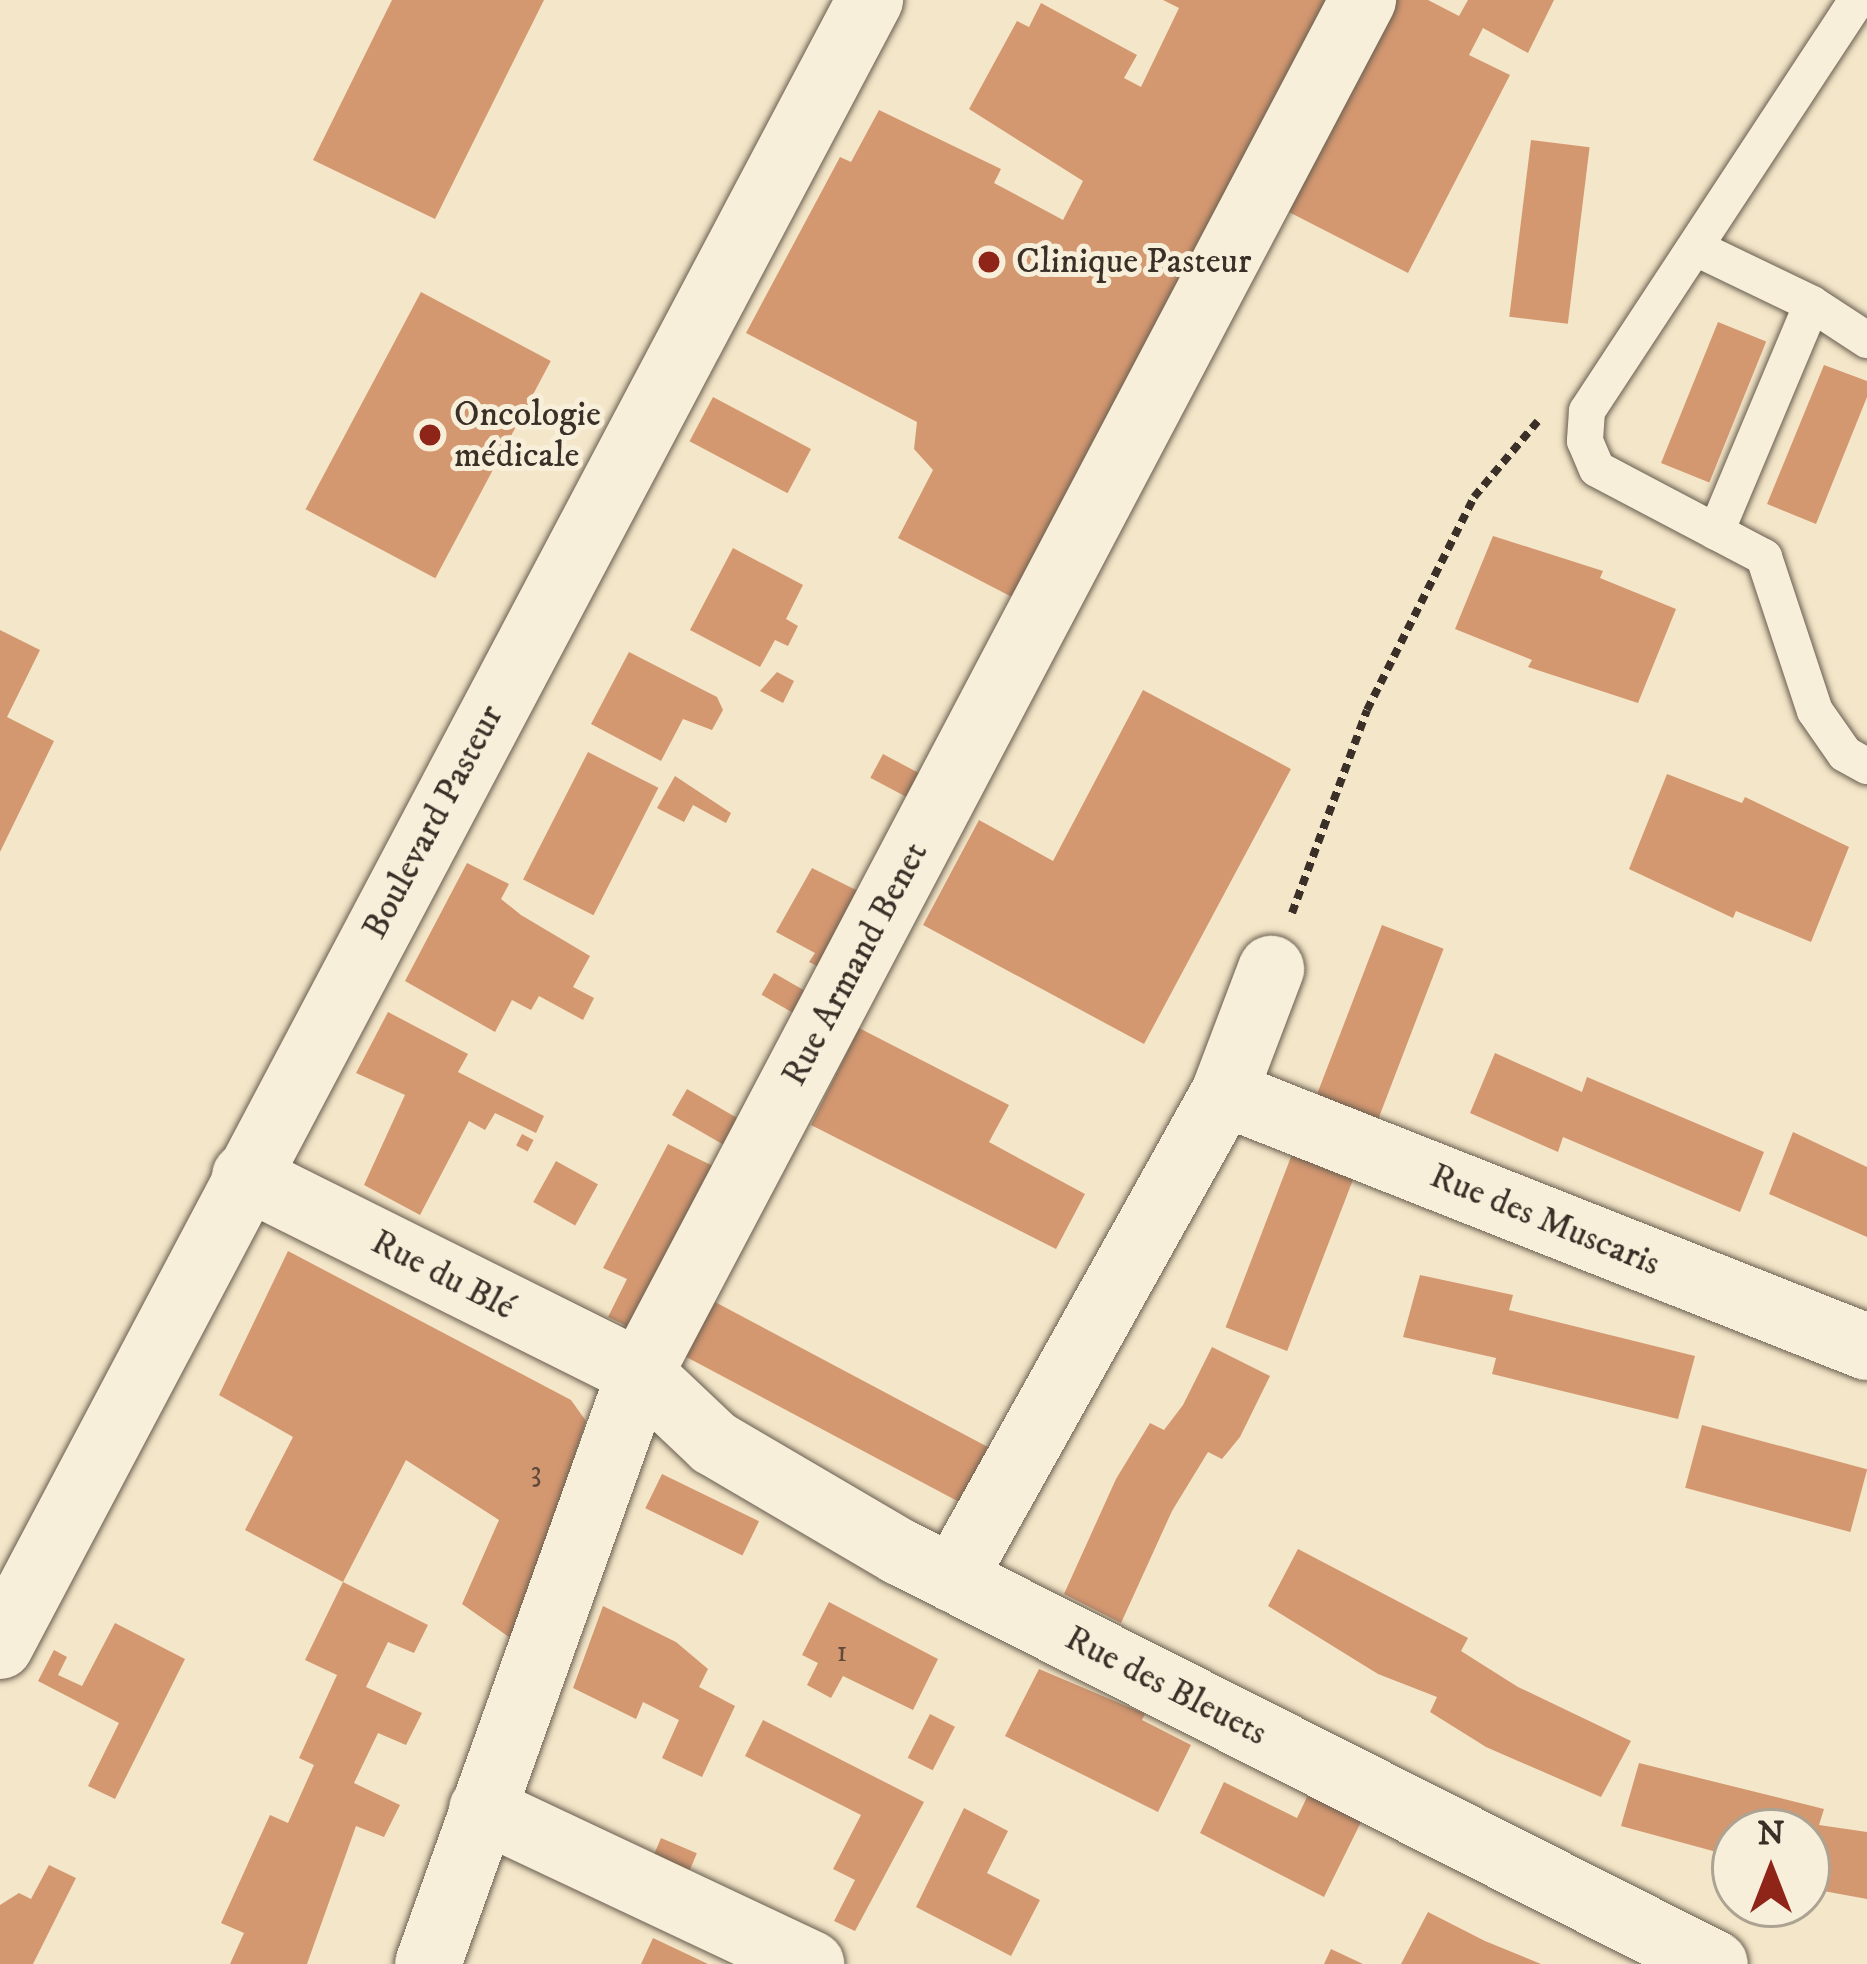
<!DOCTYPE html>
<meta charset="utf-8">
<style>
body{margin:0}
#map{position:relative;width:1867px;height:1964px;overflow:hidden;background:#f4e6c8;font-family:"IM FELL DW Pica",serif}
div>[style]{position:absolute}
.building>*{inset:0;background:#d49871;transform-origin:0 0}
.path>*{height:8px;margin-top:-4px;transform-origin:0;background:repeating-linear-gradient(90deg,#3b3028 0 9px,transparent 0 15px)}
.roads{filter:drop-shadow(0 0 3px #695e50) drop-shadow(0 0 3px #695e50)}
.service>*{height:36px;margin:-18px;padding:0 18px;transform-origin:18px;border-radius:18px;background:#f8efdb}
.minor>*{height:66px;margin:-33px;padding:0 33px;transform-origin:33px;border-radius:33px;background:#f8efdb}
.tertiary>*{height:66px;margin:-33px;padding:0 33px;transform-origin:33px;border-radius:33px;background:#f8efdb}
.dots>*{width:33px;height:33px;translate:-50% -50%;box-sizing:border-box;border:6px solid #f8efdb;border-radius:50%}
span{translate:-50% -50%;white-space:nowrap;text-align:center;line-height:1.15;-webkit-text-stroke:10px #f8efdb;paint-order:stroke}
.number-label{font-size:30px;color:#614a3a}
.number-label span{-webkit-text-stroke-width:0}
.poi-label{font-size:36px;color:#3b3028}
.left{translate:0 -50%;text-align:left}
.street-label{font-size:36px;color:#3b3028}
.north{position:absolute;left:1711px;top:1808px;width:120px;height:120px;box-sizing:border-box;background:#f8efdb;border:3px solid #aca393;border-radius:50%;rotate:0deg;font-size:33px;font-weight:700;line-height:48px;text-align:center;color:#3b3028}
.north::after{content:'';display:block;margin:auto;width:42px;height:54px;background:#8f2418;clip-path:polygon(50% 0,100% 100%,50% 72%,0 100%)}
</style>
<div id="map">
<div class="building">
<i style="clip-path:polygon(392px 0,544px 0,435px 219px,313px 160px)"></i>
<i style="clip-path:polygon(1163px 0,1330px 0,1024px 592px,1010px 596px,898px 538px,933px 470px,914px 449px,917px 422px,746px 333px,840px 157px,851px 162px,879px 110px,1001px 169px,994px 183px,1063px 220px,1083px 181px,969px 109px,1017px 21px,1029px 27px,1041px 3px,1137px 55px,1124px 78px,1141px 87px,1179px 8px)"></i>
<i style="clip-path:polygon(1389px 0,1428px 0,1459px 16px,1468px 0,1554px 0,1528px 53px,1483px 28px,1469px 55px,1510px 75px,1408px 273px,1281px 208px)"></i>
<i style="left:1531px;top:140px;width:59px;height:178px;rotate:7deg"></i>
<i style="left:421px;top:292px;width:147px;height:246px;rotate:28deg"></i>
<i style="left:1718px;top:322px;width:52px;height:152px;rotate:22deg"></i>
<i style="clip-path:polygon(1824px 365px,1867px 381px,1867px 397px,1816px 524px,1767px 504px)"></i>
<i style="left:713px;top:397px;width:111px;height:50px;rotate:28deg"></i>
<i style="clip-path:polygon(1493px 536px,1603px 571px,1600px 578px,1676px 609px,1638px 703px,1528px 667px,1532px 660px,1455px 629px)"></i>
<i style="clip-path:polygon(733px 548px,803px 585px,786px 619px,798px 626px,788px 646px,775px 640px,760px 667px,690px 630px)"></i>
<i style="clip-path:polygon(0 630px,40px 650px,7px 717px,54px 741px,0 852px)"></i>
<i style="clip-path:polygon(629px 652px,717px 697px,723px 710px,712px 730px,683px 719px,661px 761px,591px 724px)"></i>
<i style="clip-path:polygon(777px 672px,794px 681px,783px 703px,760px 691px)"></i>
<i style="clip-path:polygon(1143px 690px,1291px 769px,1144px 1044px,923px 925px,979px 820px,1053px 861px)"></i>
<i style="left:588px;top:752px;width:79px;height:143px;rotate:27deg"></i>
<i style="left:883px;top:754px;width:50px;height:27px;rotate:28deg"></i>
<i style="clip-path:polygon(1667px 774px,1742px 803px,1745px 797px,1849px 847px,1811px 942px,1736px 911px,1733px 918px,1629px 869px)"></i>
<i style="clip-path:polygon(675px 776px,731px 813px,726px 823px,693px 805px,684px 822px,657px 808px)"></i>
<i style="clip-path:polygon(467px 863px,509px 884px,501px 899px,521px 915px,590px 956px,573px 987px,594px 998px,583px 1020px,539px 996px,531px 1010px,512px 1000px,495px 1032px,405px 981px)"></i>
<i style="clip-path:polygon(812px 868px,864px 894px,823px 969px,809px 962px,815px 953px,776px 932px)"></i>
<i style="left:1382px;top:925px;width:66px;height:192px;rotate:21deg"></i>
<i style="left:774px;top:973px;width:43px;height:25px;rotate:30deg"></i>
<i style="clip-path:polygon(388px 1012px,468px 1054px,458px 1072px,544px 1116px,536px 1133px,495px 1113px,485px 1130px,469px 1121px,420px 1215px,364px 1185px,405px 1095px,356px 1073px)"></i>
<i style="clip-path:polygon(859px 1028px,1009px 1105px,989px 1142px,1085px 1194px,1056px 1249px,811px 1125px)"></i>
<i style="clip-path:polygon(1495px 1053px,1582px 1092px,1587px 1077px,1764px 1152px,1740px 1212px,1563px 1137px,1558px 1152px,1470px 1113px)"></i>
<i style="left:687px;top:1089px;width:64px;height:30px;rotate:30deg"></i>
<i style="clip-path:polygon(1793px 1132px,1867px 1167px,1867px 1237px,1769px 1194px)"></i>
<i style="left:522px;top:1134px;width:13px;height:13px;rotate:27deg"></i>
<i style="clip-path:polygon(668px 1144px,717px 1168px,633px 1329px,608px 1317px,627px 1279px,603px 1268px)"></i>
<i style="left:1294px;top:1149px;width:66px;height:191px;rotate:21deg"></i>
<i style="left:556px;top:1161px;width:48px;height:47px;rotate:29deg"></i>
<i style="clip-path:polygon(288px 1251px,571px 1400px,586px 1421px,516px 1642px,462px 1604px,499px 1520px,406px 1460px,343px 1582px,245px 1530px,293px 1437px,219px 1395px)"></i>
<i style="clip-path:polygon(1420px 1275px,1513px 1295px,1509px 1310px,1695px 1356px,1678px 1419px,1492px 1374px,1496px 1358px,1403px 1337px)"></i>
<i style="left:715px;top:1302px;width:317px;height:62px;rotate:28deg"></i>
<i style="clip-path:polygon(1212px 1347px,1270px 1376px,1240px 1437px,1222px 1459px,1208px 1452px,1172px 1511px,1121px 1623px,1064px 1594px,1116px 1479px,1150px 1423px,1164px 1430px,1183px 1405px)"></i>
<i style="left:1702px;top:1425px;width:171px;height:65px;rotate:15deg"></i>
<i style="left:662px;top:1474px;width:108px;height:38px;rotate:26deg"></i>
<i style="clip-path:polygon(1298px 1549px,1468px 1638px,1461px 1651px,1518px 1687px,1631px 1741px,1601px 1797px,1486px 1747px,1430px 1712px,1437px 1697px,1378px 1674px,1268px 1606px)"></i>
<i style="clip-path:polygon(343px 1582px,428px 1625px,414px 1653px,388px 1642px,366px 1687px,422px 1713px,406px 1745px,378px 1733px,354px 1783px,400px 1805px,384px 1837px,356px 1826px,307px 1964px,230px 1964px,244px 1933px,221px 1923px,270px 1815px,288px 1823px,314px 1765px,299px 1758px,337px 1675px,305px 1660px)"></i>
<i style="clip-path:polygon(829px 1602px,938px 1659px,913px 1710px,843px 1676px,831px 1698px,807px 1685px,818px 1663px,802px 1655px)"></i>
<i style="clip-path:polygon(603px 1606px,676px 1642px,708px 1669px,699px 1687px,735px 1706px,702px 1777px,662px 1758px,679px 1720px,643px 1702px,636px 1719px,573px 1688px)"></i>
<i style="clip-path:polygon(115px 1623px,185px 1659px,115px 1799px,88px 1786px,119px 1723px,38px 1681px,54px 1650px,67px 1657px,58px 1675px,82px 1686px)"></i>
<i style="clip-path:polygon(1039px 1669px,1145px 1714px,1142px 1720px,1191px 1745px,1158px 1812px,1005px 1736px)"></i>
<i style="left:930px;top:1714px;width:28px;height:49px;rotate:27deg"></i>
<i style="clip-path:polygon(763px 1720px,924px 1802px,855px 1931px,834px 1921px,855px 1880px,833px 1869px,861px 1815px,745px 1756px)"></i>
<i style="clip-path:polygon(1639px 1763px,1824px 1809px,1819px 1825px,1867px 1832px,1867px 1899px,1807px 1888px,1807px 1832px,1735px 1832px,1735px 1857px,1621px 1826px)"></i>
<i style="clip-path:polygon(1224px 1782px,1297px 1818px,1308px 1795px,1361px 1822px,1324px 1897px,1200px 1833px)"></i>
<i style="clip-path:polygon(964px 1808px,1008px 1831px,987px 1873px,1040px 1900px,1011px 1956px,916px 1907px)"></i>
<i style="left:661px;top:1838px;width:39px;height:25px;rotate:23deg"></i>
<i style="clip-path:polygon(49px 1865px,76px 1878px,33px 1964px,0 1964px,0 1905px,19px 1893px,31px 1899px)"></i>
<i style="clip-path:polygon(1428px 1912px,1485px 1941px,1541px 1964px,1401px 1964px)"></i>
<i style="clip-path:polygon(653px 1938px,708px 1964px,641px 1964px)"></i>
<i style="clip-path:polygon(1331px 1949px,1363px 1964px,1324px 1964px)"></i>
</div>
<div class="path">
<i style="left:1292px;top:913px;width:216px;rotate:-69.7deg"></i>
<i style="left:1367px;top:710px;width:238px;rotate:-63.3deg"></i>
<i style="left:1474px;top:497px;width:99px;rotate:-49.9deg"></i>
</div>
<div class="roads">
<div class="service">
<i style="left:1857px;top:0;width:492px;rotate:123.3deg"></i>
<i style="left:1587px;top:411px;width:30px;rotate:94deg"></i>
<i style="left:1585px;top:441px;width:30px;rotate:67deg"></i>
<i style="left:1597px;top:469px;width:189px;rotate:27.8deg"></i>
<i style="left:1764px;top:557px;width:162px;rotate:71.7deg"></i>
<i style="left:1815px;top:711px;width:52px;rotate:55.1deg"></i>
<i style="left:1845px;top:754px;width:25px;rotate:29deg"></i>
<i style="left:1700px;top:250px;width:124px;rotate:25.7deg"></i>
<i style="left:1812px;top:304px;width:66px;rotate:33.2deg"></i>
<i style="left:1716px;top:532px;width:247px;rotate:-67.2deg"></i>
</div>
<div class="minor">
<i style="left:1224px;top:1093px;width:691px;rotate:21.56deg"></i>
<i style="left:245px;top:1176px;width:441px;rotate:26.5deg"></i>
<i style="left:640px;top:1373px;width:102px;rotate:43.4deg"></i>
<i style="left:714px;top:1443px;width:216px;rotate:30.4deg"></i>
<i style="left:900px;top:1552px;width:913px;rotate:26.82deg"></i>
<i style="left:953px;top:1579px;width:556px;rotate:-60.86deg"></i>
<i style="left:1224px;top:1093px;width:133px;rotate:-69.2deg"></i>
<i style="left:482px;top:1809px;width:364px;rotate:25.2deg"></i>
<i style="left:428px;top:1964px;width:628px;rotate:-70.27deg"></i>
<i style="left:640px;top:1373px;width:1552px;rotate:-62.23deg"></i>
</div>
<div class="tertiary">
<i style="left:0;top:1646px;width:1862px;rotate:-62.14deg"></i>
</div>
</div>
<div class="dots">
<i style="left:989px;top:262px;background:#8f2418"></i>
<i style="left:430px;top:435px;background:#8f2418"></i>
</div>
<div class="number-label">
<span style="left:536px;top:1473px">3</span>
<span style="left:842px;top:1653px">1</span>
</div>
<div class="poi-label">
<span class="left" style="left:1016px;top:262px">Clinique Pasteur</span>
<span class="left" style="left:454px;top:435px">Oncologie<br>médicale</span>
</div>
<div class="street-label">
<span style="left:433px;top:822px;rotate:-62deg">Boulevard Pasteur</span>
<span style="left:855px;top:964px;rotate:-62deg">Rue Armand Benet</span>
<span style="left:1545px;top:1220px;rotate:22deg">Rue des Muscaris</span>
<span style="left:443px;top:1275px;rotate:27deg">Rue du Blé</span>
<span style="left:1166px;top:1686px;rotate:27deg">Rue des Bleuets</span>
</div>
<div class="north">N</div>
</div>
